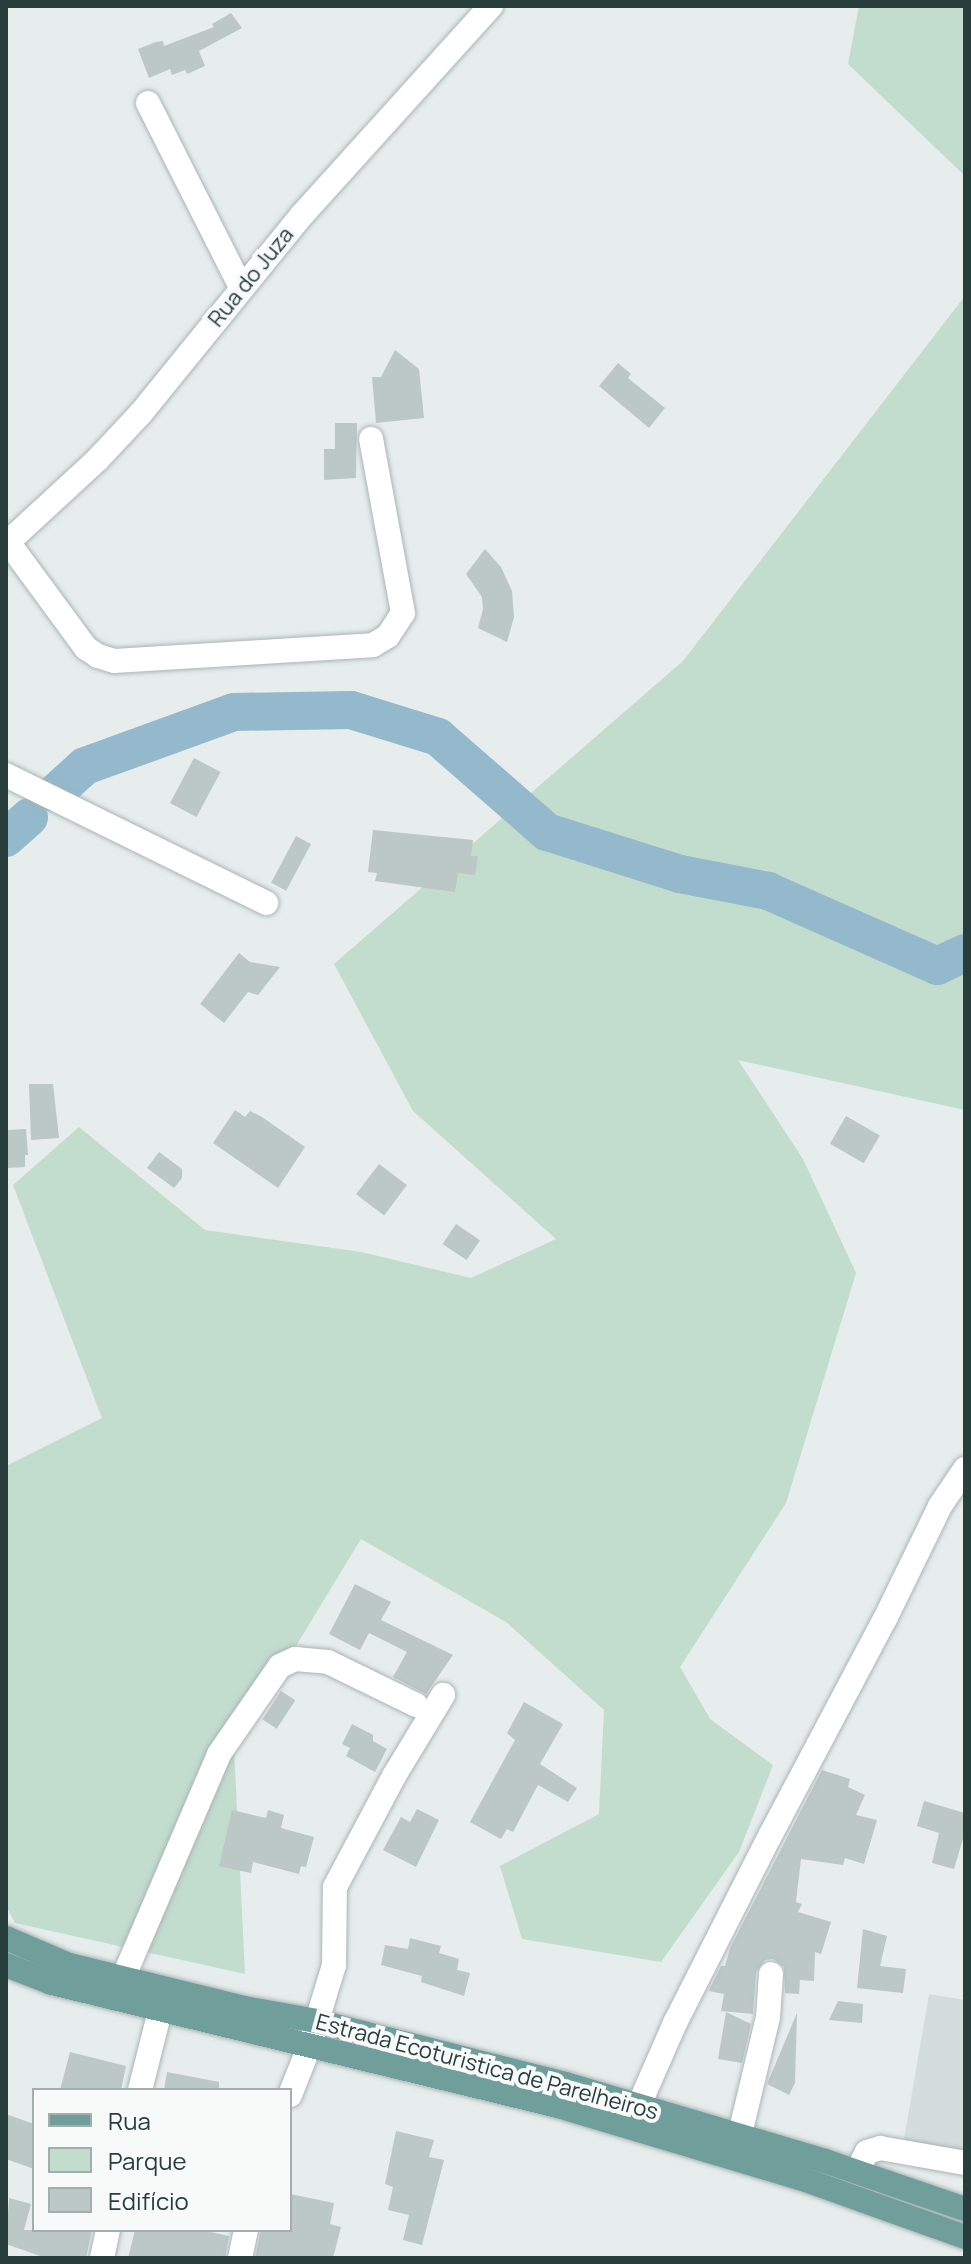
<!DOCTYPE html>
<meta charset="utf-8">
<style>
body{margin:0}
#map{position:relative;width:971px;height:2264px;overflow:hidden;background:#e6edec;font-family:Manrope,sans-serif}
div>[style]{position:absolute}
.built>*{inset:0;background:#d4dddb}
.green>*{inset:0;background:#c2dcce}
.river>*{height:38px;margin:-19px;padding:0 19px;transform-origin:19px;border-radius:19px;background:#94b8cc}
.building>*{inset:0;background:#bcc8c5;transform-origin:0 0}
.roads{filter:drop-shadow(0 0 2px #a9b5b4) drop-shadow(0 0 2px #a9b5b4)}
.minor>*{height:24px;margin:-12px;padding:0 12px;transform-origin:12px;border-radius:12px;background:#fff}
.major>*{height:24px;margin:-12px;padding:0 12px;transform-origin:12px;border-radius:12px;background:#6f9e9b}
span{translate:-50% -50%;white-space:nowrap;text-align:center;line-height:1.15;-webkit-text-stroke:8px #f7faf9;paint-order:stroke}
.street-label{font-size:22px;color:#273e3c}
.frame{position:absolute;inset:0;border:8px solid #273e3c;pointer-events:none}
.legend{position:absolute;left:32px;top:2088px;width:260px;height:144px;box-sizing:border-box;background:#f7faf9;border:2px solid #a4afad;margin:0;padding:10px 14px;list-style:none;font-size:24px;color:#273e3c}
.legend li{display:flex;align-items:center;gap:16px;height:40px}
.legend b{width:40px;border:2px solid #a4afad}
</style>
<div id="map">
<div class="built">
<i style="clip-path:polygon(929px 1994px,965px 2000px,965px 2156px,903px 2145px)"></i>
</div>
<div class="green">
<i style="clip-path:polygon(859px 6px,965px 6px,965px 176px,848px 64px)"></i>
<i style="clip-path:polygon(965px 296px,965px 1110px,738px 1060px,803px 1159px,856px 1273px,786px 1503px,680px 1667px,710px 1719px,773px 1765px,739px 1852px,661px 1962px,522px 1939px,500px 1866px,599px 1814px,604px 1710px,506px 1622px,361px 1539px,234px 1748px,245px 1974px,15px 1923px,6px 1906px,6px 1466px,102px 1418px,13px 1185px,79px 1127px,205px 1230px,361px 1252px,471px 1278px,556px 1239px,413px 1111px,334px 964px,683px 661px)"></i>
</div>
<div class="river">
<i style="left:55px;top:793px;width:40px;rotate:-42deg"></i>
<i style="left:85px;top:766px;width:158px;rotate:-19.9deg"></i>
<i style="left:234px;top:712px;width:117px;rotate:-1deg"></i>
<i style="left:351px;top:710px;width:91px;rotate:17.2deg"></i>
<i style="left:438px;top:737px;width:145px;rotate:41.1deg"></i>
<i style="left:547px;top:832px;width:139px;rotate:17.5deg"></i>
<i style="left:680px;top:874px;width:90px;rotate:10.9deg"></i>
<i style="left:768px;top:891px;width:185px;rotate:23.9deg"></i>
<i style="left:937px;top:966px;width:31px;rotate:-25deg"></i>
<i style="left:6px;top:838px;width:31px;rotate:-42deg"></i>
</div>
<div class="building">
<i style="clip-path:polygon(231px 13px,242px 28px,199px 51px,205px 66px,187px 74px,185px 70px,172px 75px,170px 69px,149px 78px,138px 49px,156px 42px,163px 41px,164px 46px,214px 27px,212px 24px)"></i>
<i style="clip-path:polygon(395px 350px,419px 369px,424px 418px,376px 423px,372px 377px,381px 377px)"></i>
<i style="clip-path:polygon(618px 363px,631px 374px,628px 378px,665px 408px,649px 428px,599px 386px)"></i>
<i style="clip-path:polygon(335px 423px,357px 423px,356px 478px,324px 480px,324px 449px,335px 449px)"></i>
<i style="clip-path:polygon(485px 549px,501px 567px,512px 591px,514px 617px,507px 642px,478px 628px,483px 609px,482px 597px,466px 574px)"></i>
<i style="left:194px;top:758px;width:30px;height:51px;rotate:28deg"></i>
<i style="clip-path:polygon(373px 830px,473px 840px,471px 856px,478px 856px,475px 875px,458px 873px,455px 892px,375px 881px,377px 873px,368px 872px)"></i>
<i style="left:296px;top:836px;width:17px;height:53px;rotate:28deg"></i>
<i style="clip-path:polygon(239px 953px,250px 962px,280px 967px,258px 995px,248px 992px,224px 1023px,200px 1004px)"></i>
<i style="clip-path:polygon(29px 1084px,53px 1084px,59px 1138px,31px 1140px)"></i>
<i style="clip-path:polygon(235px 1110px,245px 1117px,250px 1111px,262px 1117px,305px 1147px,278px 1188px,213px 1143px)"></i>
<i style="left:846px;top:1116px;width:39px;height:32px;rotate:30deg"></i>
<i style="clip-path:polygon(26px 1129px,28px 1155px,25px 1155px,25px 1167px,6px 1168px,6px 1130px)"></i>
<i style="clip-path:polygon(159px 1152px,182px 1169px,182px 1178px,174px 1188px,147px 1168px)"></i>
<i style="left:379px;top:1164px;width:35px;height:38px;rotate:37deg"></i>
<i style="left:456px;top:1224px;width:29px;height:24px;rotate:34deg"></i>
<i style="clip-path:polygon(355px 1584px,391px 1602px,381px 1620px,453px 1655px,426px 1694px,393px 1677px,407px 1652px,369px 1633px,360px 1650px,329px 1634px)"></i>
<i style="left:281px;top:1691px;width:17px;height:34px;rotate:33deg"></i>
<i style="clip-path:polygon(524px 1702px,563px 1724px,540px 1764px,577px 1788px,568px 1802px,538px 1785px,513px 1832px,507px 1829px,501px 1839px,470px 1822px,515px 1740px,507px 1733px)"></i>
<i style="clip-path:polygon(352px 1724px,373px 1735px,373px 1741px,387px 1749px,375px 1772px,346px 1756px,350px 1748px,342px 1744px)"></i>
<i style="clip-path:polygon(822px 1770px,850px 1779px,848px 1787px,865px 1795px,856px 1815px,877px 1820px,864px 1864px,845px 1858px,843px 1865px,801px 1859px,796px 1902px,802px 1904px,798px 1912px,831px 1922px,821px 1954px,815px 1952px,814px 1981px,800px 1980px,799px 1994px,785px 1993px,784px 1967px,773px 1959px,765px 1960px,756px 1972px,753px 2014px,721px 2011px,724px 1994px,709px 1991px,710px 1988px,721px 1966px,725px 1966px,730px 1948px)"></i>
<i style="clip-path:polygon(924px 1801px,965px 1813px,965px 1832px,954px 1869px,932px 1863px,939px 1833px,917px 1826px)"></i>
<i style="clip-path:polygon(417px 1809px,439px 1820px,416px 1867px,383px 1850px,401px 1817px,410px 1822px)"></i>
<i style="clip-path:polygon(232px 1810px,266px 1818px,268px 1810px,284px 1815px,281px 1828px,314px 1837px,306px 1867px,301px 1866px,299px 1874px,253px 1862px,251px 1873px,219px 1866px)"></i>
<i style="clip-path:polygon(863px 1929px,887px 1936px,880px 1966px,906px 1969px,903px 1993px,857px 1988px)"></i>
<i style="clip-path:polygon(410px 1938px,441px 1946px,439px 1953px,459px 1959px,457px 1970px,470px 1973px,464px 1996px,421px 1982px,422px 1976px,381px 1965px,385px 1945px,408px 1949px)"></i>
<i style="clip-path:polygon(838px 2001px,863px 2004px,862px 2023px,829px 2020px)"></i>
<i style="clip-path:polygon(726px 2012px,751px 2024px,742px 2063px,718px 2059px)"></i>
<i style="clip-path:polygon(797px 2013px,795px 2083px,789px 2095px,767px 2084px)"></i>
<i style="clip-path:polygon(70px 2052px,126px 2066px,121px 2090px,60px 2090px)"></i>
<i style="clip-path:polygon(167px 2072px,219px 2082px,219px 2090px,164px 2090px)"></i>
<i style="clip-path:polygon(6px 2114px,34px 2124px,34px 2169px,6px 2159px)"></i>
<i style="clip-path:polygon(396px 2131px,434px 2140px,429px 2157px,444px 2160px,422px 2245px,403px 2240px,409px 2215px,388px 2210px,393px 2187px,385px 2184px)"></i>
<i style="clip-path:polygon(290px 2194px,334px 2203px,330px 2224px,341px 2227px,333px 2258px,255px 2258px,261px 2230px,290px 2230px)"></i>
<i style="clip-path:polygon(9px 2198px,31px 2204px,24px 2230px,92px 2230px,86px 2258px,46px 2258px,6px 2244px)"></i>
<i style="clip-path:polygon(135px 2230px,201px 2230px,229px 2236px,225px 2258px,128px 2258px)"></i>
</div>
<div class="roads">
<div class="minor">
<i style="left:148px;top:103px;width:206px;rotate:63.2deg"></i>
<i style="left:8px;top:542px;width:132px;rotate:53.7deg"></i>
<i style="left:86px;top:648px;width:14px;rotate:34deg"></i>
<i style="left:98px;top:656px;width:17px;rotate:17deg"></i>
<i style="left:114px;top:661px;width:259px;rotate:-3.5deg"></i>
<i style="left:373px;top:645px;width:17px;rotate:-31deg"></i>
<i style="left:388px;top:636px;width:27px;rotate:-57deg"></i>
<i style="left:403px;top:613px;width:177px;rotate:-100.4deg"></i>
<i style="left:6px;top:544px;width:125px;rotate:-42.7deg"></i>
<i style="left:98px;top:459px;width:63px;rotate:-46.9deg"></i>
<i style="left:141px;top:413px;width:255px;rotate:-50.9deg"></i>
<i style="left:302px;top:215px;width:282px;rotate:-47.9deg"></i>
<i style="left:6px;top:775px;width:290px;rotate:26.2deg"></i>
<i style="left:124px;top:1976px;width:241px;rotate:-66.8deg"></i>
<i style="left:219px;top:1754px;width:107px;rotate:-55.3deg"></i>
<i style="left:280px;top:1666px;width:17px;rotate:-25deg"></i>
<i style="left:295px;top:1659px;width:33px;rotate:5deg"></i>
<i style="left:328px;top:1662px;width:98px;rotate:26deg"></i>
<i style="left:140px;top:2090px;width:102px;rotate:-75.8deg"></i>
<i style="left:290px;top:2095px;width:52px;rotate:-68.4deg"></i>
<i style="left:309px;top:2047px;width:86px;rotate:-73deg"></i>
<i style="left:334px;top:1965px;width:78px;rotate:-89.3deg"></i>
<i style="left:335px;top:1887px;width:126px;rotate:-62deg"></i>
<i style="left:394px;top:1776px;width:95px;rotate:-58.8deg"></i>
<i style="left:639px;top:2105px;width:90px;rotate:-66.3deg"></i>
<i style="left:675px;top:2023px;width:212px;rotate:-63.1deg"></i>
<i style="left:771px;top:1834px;width:243px;rotate:-62.1deg"></i>
<i style="left:885px;top:1619px;width:126px;rotate:-64deg"></i>
<i style="left:940px;top:1506px;width:45px;rotate:-56deg"></i>
<i style="left:739px;top:2138px;width:124px;rotate:-76.5deg"></i>
<i style="left:768px;top:2017px;width:43px;rotate:-86deg"></i>
<i style="left:857px;top:2171px;width:21px;rotate:-62deg"></i>
<i style="left:867px;top:2152px;width:14px;rotate:-17deg"></i>
<i style="left:880px;top:2148px;width:86px;rotate:10deg"></i>
<i style="left:102px;top:2258px;width:29px;rotate:-78deg"></i>
<i style="left:240px;top:2258px;width:29px;rotate:-78deg"></i>
</div>
<div class="major">
<i style="left:6px;top:1938px;width:69px;rotate:23.2deg"></i>
<i style="left:69px;top:1965px;width:180px;rotate:13.8deg"></i>
<i style="left:244px;top:2008px;width:73px;rotate:10.2deg"></i>
<i style="left:316px;top:2021px;width:257px;rotate:14.2deg"></i>
<i style="left:565px;top:2084px;width:271px;rotate:16.5deg"></i>
<i style="left:825px;top:2161px;width:148px;rotate:18.9deg"></i>
<i style="left:6px;top:1965px;width:49px;rotate:21.4deg"></i>
<i style="left:52px;top:1983px;width:521px;rotate:13.66deg"></i>
<i style="left:558px;top:2106px;width:252px;rotate:16.6deg"></i>
<i style="left:800px;top:2178px;width:175px;rotate:19.7deg"></i>
</div>
</div>
<div class="street-label">
<span style="left:251px;top:277px;rotate:-51deg">Rua do Juza</span>
<span style="left:487px;top:2067px;rotate:15deg">Estrada Ecoturistica de Parelheiros</span>
</div>
<div class="frame"></div>
<ul class="legend">
<li><b style="height:10px;background:#6f9e9b"></b>Rua</li>
<li><b style="height:22px;background:#c2dcce"></b>Parque</li>
<li><b style="height:22px;background:#bcc8c5"></b>Edifício</li>
</ul>
</div>
